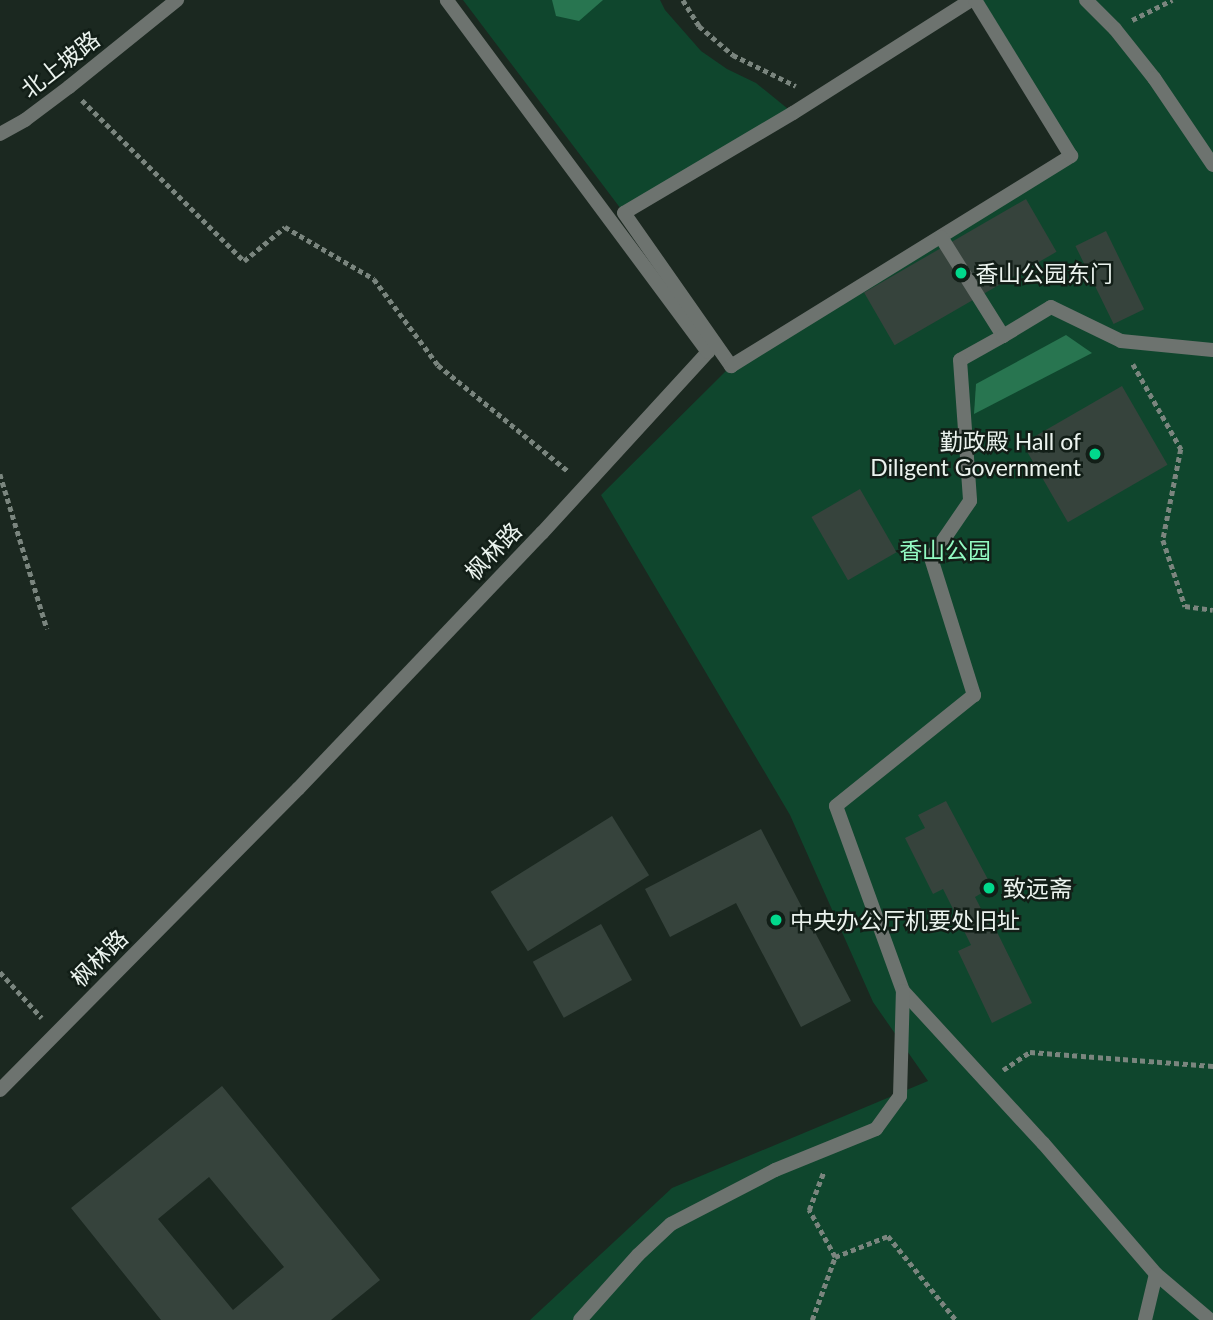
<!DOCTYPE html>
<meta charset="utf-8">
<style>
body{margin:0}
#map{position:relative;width:1213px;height:1320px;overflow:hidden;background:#1b2820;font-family:Lato,"Noto Sans SC",sans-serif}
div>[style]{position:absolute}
.green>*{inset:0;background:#0f462d}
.water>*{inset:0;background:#287550}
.building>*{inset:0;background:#36433c;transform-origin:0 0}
.path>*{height:4.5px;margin-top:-2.25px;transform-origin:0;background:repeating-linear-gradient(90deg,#7a857e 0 5px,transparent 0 8.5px)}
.lane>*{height:14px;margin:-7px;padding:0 7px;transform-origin:7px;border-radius:7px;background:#6d736f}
.street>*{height:14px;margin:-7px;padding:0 7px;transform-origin:7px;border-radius:7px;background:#6d736f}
.dots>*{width:19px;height:19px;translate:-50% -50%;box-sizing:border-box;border:4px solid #121e17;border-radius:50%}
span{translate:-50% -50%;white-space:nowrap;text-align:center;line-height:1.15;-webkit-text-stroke:5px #121e17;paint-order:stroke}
.street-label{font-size:23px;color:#ebf3ee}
.poi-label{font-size:23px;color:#ebf3ee}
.left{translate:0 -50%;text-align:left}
.right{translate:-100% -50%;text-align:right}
.park-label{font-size:23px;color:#92fac2}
</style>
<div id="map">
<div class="green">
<i style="clip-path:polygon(463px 0,660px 0,665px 10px,701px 51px,727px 69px,756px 83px,793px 113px,624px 213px)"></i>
<i style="clip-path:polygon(975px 0,1213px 0,1213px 1320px,530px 1320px,672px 1188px,928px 1081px,873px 1002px,790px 815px,601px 495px,731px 366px,1071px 156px)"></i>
</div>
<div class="water">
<i style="clip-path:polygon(552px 0,603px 0,579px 21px,556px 16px)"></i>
<i style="clip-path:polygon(1066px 335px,1092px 353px,974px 414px,976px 384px)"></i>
</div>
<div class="building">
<i style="left:1026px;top:199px;width:61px;height:187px;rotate:60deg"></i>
<i style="left:1106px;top:231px;width:87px;height:34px;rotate:64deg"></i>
<i style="left:1122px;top:386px;width:91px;height:115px;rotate:60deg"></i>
<i style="left:860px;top:489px;width:73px;height:56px;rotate:60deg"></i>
<i style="clip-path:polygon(946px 801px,992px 887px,975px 897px,994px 934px,997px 932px,1032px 1003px,992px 1023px,958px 951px,971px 945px,943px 889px,933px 894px,905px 838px,925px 828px,918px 815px)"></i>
<i style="left:612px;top:816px;width:70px;height:143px;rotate:58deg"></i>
<i style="clip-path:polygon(761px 829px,851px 1001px,801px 1027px,736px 903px,670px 937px,645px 889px)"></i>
<i style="left:601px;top:924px;width:64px;height:78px;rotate:61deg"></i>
<i style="clip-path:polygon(evenodd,222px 1086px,380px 1280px,331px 1320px,161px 1320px,71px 1208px,222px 1086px,209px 1177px,284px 1267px,233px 1310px,158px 1219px,209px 1177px)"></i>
</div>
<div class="path">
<i style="left:683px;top:0;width:31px;rotate:58deg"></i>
<i style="left:699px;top:26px;width:45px;rotate:40.5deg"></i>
<i style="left:733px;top:55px;width:70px;rotate:26.2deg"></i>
<i style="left:1132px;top:20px;width:45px;rotate:-26.6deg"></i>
<i style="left:82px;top:100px;width:228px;rotate:44.8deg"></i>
<i style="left:244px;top:261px;width:53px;rotate:-39.7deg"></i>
<i style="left:285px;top:227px;width:103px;rotate:30.3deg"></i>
<i style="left:374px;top:279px;width:107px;rotate:53.3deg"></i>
<i style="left:438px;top:365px;width:169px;rotate:39.2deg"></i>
<i style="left:1133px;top:364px;width:98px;rotate:60.5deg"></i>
<i style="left:1181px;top:449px;width:93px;rotate:101.2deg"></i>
<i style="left:1163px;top:540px;width:70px;rotate:71.6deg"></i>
<i style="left:1185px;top:606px;width:28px;rotate:8deg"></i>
<i style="left:0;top:474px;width:162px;rotate:73.1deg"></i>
<i style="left:0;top:972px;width:62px;rotate:47.6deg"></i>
<i style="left:1003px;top:1070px;width:32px;rotate:-34deg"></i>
<i style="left:1030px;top:1052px;width:184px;rotate:4.4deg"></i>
<i style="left:835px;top:1257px;width:57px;rotate:-21.6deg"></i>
<i style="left:888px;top:1236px;width:108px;rotate:51deg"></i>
<i style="left:812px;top:1320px;width:67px;rotate:-69.9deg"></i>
<i style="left:835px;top:1257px;width:54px;rotate:-119deg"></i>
<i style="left:809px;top:1210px;width:40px;rotate:-69deg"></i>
</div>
<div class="lane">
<i style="left:1086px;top:0;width:41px;rotate:45deg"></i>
<i style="left:1115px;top:29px;width:63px;rotate:51.5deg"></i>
<i style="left:1154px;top:78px;width:105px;rotate:55.9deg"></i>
<i style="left:0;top:1090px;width:424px;rotate:-45.3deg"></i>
<i style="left:298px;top:789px;width:354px;rotate:-46.4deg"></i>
<i style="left:542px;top:533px;width:246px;rotate:-47.5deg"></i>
<i style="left:708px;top:352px;width:438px;rotate:-126.6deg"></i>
</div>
<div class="street">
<i style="left:971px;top:0;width:211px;rotate:147.6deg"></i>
<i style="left:793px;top:113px;width:196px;rotate:149.4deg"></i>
<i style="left:624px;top:213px;width:187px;rotate:55deg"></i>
<i style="left:731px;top:366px;width:400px;rotate:-31.7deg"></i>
<i style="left:1071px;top:156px;width:183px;rotate:-121.6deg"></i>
<i style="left:0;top:134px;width:29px;rotate:-29deg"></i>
<i style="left:25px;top:120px;width:55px;rotate:-36.9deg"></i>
<i style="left:69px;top:87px;width:139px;rotate:-38.9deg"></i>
<i style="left:941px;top:237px;width:117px;rotate:57.9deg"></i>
<i style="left:1003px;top:336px;width:49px;rotate:150.8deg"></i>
<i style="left:960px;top:360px;width:141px;rotate:85.9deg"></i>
<i style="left:970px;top:501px;width:69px;rotate:124.4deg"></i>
<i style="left:931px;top:558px;width:144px;rotate:72.6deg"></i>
<i style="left:974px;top:695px;width:177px;rotate:141.2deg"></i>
<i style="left:836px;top:806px;width:197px;rotate:70.1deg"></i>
<i style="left:903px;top:991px;width:207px;rotate:47.4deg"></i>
<i style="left:1043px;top:1143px;width:173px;rotate:49.2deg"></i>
<i style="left:1156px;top:1274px;width:71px;rotate:40.4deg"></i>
<i style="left:1003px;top:336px;width:56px;rotate:-31.1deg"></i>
<i style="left:1051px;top:307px;width:78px;rotate:25.9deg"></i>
<i style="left:1121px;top:341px;width:92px;rotate:5.6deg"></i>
<i style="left:580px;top:1320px;width:87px;rotate:-48.3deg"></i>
<i style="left:638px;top:1255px;width:45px;rotate:-43.2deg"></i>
<i style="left:671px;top:1224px;width:117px;rotate:-27.4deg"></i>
<i style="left:775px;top:1170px;width:109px;rotate:-22.1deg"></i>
<i style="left:876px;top:1129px;width:41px;rotate:-54deg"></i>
<i style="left:900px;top:1096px;width:105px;rotate:-88.4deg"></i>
<i style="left:1145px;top:1320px;width:47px;rotate:-76.6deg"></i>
</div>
<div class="dots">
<i style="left:961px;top:273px;background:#01d98c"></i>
<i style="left:1095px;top:454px;background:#01d98c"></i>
<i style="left:989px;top:888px;background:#01d98c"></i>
<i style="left:776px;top:920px;background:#01d98c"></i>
</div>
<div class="street-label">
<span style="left:60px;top:64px;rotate:-38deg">北上坡路</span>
<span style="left:493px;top:551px;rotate:-46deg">枫林路</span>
<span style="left:99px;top:958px;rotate:-45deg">枫林路</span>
</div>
<div class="poi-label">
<span class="left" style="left:975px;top:273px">香山公园东门</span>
<span class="right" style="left:1081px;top:454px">勤政殿 Hall of<br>Diligent Government</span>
<span class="left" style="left:1003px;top:888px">致远斋</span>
<span class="left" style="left:790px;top:920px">中央办公厅机要处旧址</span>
</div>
<div class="park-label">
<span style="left:945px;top:550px">香山公园</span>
</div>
</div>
